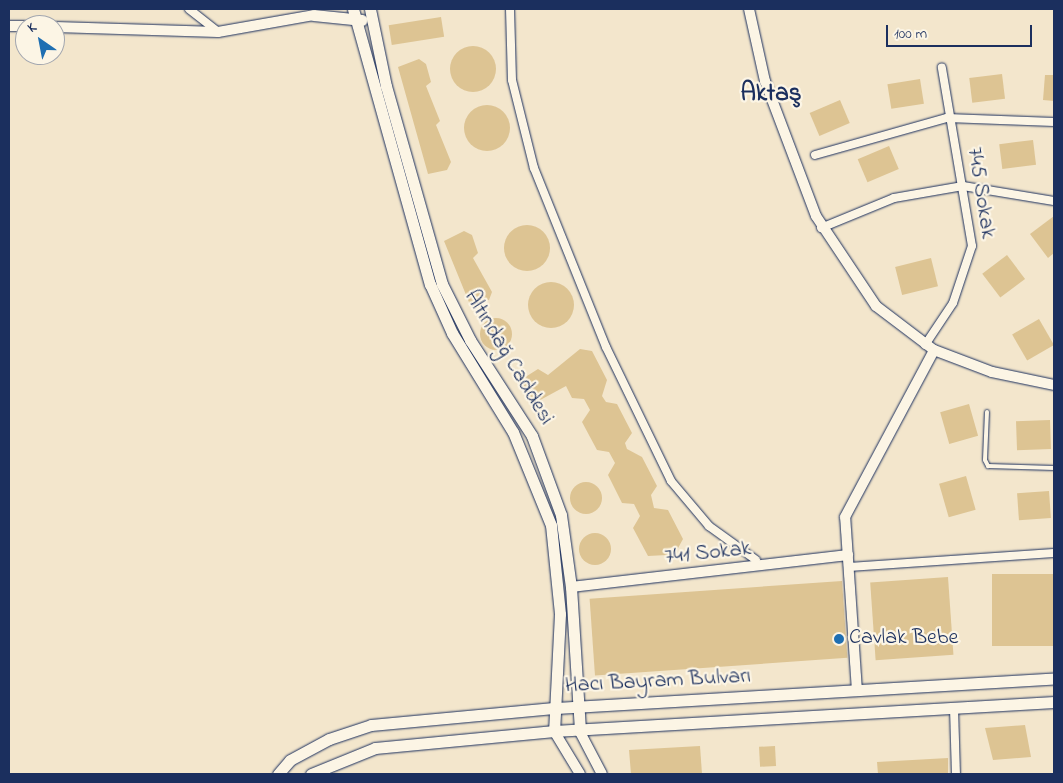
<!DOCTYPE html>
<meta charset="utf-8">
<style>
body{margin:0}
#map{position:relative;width:1063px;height:783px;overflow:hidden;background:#f3e6cc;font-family:"Indie Flower",sans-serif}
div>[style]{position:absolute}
.building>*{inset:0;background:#ddc493;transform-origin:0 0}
.round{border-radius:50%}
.roads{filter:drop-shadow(0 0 1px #1b2f5e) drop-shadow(0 0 1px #1b2f5e)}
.service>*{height:4px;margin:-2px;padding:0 2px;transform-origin:2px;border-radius:2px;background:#fcf5e5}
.minor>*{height:8px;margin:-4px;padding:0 4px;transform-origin:4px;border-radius:4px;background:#fcf5e5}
.tertiary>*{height:10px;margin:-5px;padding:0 5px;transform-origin:5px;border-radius:5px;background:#fcf5e5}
.secondary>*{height:11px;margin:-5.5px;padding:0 5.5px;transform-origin:5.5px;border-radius:5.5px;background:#fcf5e5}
.dots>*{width:14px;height:14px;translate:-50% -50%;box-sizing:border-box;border:2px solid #fcf5e5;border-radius:50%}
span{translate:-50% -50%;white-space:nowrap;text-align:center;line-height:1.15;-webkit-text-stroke:4.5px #fcf5e5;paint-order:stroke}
.street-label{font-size:22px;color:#1b2f5e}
.poi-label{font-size:22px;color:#1b2f5e}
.left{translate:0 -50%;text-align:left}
.quarter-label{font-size:25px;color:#1b2f5e;font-weight:700}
.frame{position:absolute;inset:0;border:10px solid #1b2f5e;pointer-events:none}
.north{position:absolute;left:15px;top:15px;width:50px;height:50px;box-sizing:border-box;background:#fcf5e5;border:1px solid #a2a6af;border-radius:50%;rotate:327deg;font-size:14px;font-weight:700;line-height:20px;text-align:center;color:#1b2f5e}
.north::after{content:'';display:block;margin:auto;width:18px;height:22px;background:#1f6fb2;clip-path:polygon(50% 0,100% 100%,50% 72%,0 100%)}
.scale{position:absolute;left:886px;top:25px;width:146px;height:22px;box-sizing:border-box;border:2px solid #1b2f5e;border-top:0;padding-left:6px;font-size:15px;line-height:18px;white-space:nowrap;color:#1b2f5e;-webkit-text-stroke:4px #fcf5e5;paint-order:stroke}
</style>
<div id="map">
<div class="building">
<i style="left:441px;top:17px;width:20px;height:53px;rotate:81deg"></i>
<i class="round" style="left:450px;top:46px;width:46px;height:46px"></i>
<i style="clip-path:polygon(419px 59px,426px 64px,431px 82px,426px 86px,440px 121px,436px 125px,451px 162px,447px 170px,428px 174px,398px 67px)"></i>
<i style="left:1002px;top:74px;width:25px;height:33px;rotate:83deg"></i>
<i style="clip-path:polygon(1045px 75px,1054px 75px,1054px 101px,1043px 100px)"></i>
<i style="left:920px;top:79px;width:25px;height:33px;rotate:81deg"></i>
<i style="left:840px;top:100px;width:25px;height:33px;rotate:67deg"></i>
<i class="round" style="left:464px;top:105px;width:46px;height:46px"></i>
<i style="left:1033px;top:140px;width:25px;height:34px;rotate:83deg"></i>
<i style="left:889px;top:146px;width:25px;height:34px;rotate:67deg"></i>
<i style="clip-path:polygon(1054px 216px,1054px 253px,1048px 258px,1030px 234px)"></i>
<i class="round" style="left:504px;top:225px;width:46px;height:46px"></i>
<i style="clip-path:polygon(464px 231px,472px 235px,478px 253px,473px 258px,492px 292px,489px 300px,471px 307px,444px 241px)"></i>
<i style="left:1007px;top:255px;width:30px;height:31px;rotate:53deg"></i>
<i style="left:931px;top:258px;width:29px;height:37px;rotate:76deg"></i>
<i class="round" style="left:528px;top:282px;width:46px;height:46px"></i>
<i class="round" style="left:480px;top:318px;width:32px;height:32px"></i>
<i style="left:1039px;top:319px;width:30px;height:31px;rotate:60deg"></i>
<i style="clip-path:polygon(580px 349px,592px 351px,607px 380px,602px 396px,606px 402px,617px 404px,632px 433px,625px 443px,627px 449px,642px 457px,657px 486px,651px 495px,654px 508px,668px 510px,683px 539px,677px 550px,667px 555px,648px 556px,633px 528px,640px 516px,634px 504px,622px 503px,608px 475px,615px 463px,609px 452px,597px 450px,582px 422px,590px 410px,584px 399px,572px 398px,566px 386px,531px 405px,519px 381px,538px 369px,548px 375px)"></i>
<i style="left:969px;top:404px;width:33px;height:30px;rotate:74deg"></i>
<i style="left:1050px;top:420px;width:29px;height:34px;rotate:88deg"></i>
<i style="left:966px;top:476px;width:35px;height:28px;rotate:74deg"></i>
<i class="round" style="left:570px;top:482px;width:32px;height:32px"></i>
<i style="left:1049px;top:491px;width:27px;height:32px;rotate:86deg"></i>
<i class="round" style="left:579px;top:533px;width:32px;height:32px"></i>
<i style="left:1054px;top:574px;width:72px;height:62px;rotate:90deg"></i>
<i style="left:948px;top:577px;width:78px;height:78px;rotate:86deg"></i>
<i style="left:842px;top:581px;width:77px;height:253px;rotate:86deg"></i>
<i style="clip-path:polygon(1025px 725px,1031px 757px,993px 760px,985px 728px)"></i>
<i style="clip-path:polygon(700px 746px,702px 774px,631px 774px,629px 750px)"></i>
<i style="left:775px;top:746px;width:20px;height:16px;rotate:87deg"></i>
<i style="clip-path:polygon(948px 758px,948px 774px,878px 774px,877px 762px)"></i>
</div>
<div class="roads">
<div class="service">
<i style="left:987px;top:412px;width:48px;rotate:92.4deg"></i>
<i style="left:985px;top:460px;width:7px;rotate:63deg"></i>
<i style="left:988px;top:466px;width:66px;rotate:1.7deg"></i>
</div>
<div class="minor">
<i style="left:189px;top:9px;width:37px;rotate:38deg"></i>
<i style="left:510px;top:9px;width:71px;rotate:88.4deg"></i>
<i style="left:512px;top:80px;width:91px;rotate:76deg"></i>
<i style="left:534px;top:168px;width:193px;rotate:68.1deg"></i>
<i style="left:606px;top:347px;width:149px;rotate:64.1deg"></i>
<i style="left:671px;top:481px;width:59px;rotate:49.8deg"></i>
<i style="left:709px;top:526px;width:58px;rotate:35.9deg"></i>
<i style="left:815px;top:155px;width:137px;rotate:-15.7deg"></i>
<i style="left:947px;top:118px;width:107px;rotate:2.1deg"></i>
<i style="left:821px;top:228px;width:79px;rotate:-22.3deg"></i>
<i style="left:894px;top:198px;width:70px;rotate:-9.9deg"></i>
<i style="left:963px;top:186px;width:92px;rotate:9.4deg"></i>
<i style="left:925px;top:345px;width:50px;rotate:-56.3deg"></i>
<i style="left:953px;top:303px;width:60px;rotate:-71.6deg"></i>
<i style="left:972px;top:246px;width:181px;rotate:-99.6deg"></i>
<i style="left:849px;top:567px;width:205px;rotate:-3.9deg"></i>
<i style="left:954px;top:708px;width:66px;rotate:88.3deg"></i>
</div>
<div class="tertiary">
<i style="left:749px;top:9px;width:74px;rotate:77.5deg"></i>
<i style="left:765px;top:81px;width:144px;rotate:69.3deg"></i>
<i style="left:816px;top:216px;width:108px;rotate:56.3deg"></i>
<i style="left:876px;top:306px;width:73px;rotate:37.2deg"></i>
<i style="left:934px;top:350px;width:62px;rotate:20.8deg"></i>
<i style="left:992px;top:372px;width:63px;rotate:11.8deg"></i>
<i style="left:9px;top:26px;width:16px"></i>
<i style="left:55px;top:27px;width:163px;rotate:1.8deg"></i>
<i style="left:218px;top:32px;width:97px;rotate:-10deg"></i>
<i style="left:571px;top:587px;width:279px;rotate:-6.6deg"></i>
<i style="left:857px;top:691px;width:174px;rotate:-93.9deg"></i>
<i style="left:845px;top:517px;width:189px;rotate:-61.9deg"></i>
<i style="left:554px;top:731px;width:50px;rotate:58.8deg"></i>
<i style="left:580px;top:732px;width:47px;rotate:62.4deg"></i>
</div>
<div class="secondary">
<i style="left:353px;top:9px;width:286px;rotate:74.4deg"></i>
<i style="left:430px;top:284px;width:54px;rotate:65.8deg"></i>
<i style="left:452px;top:333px;width:116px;rotate:58.4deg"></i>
<i style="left:513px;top:432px;width:100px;rotate:67.8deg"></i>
<i style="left:551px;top:525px;width:89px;rotate:84.2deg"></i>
<i style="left:560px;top:614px;width:117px;rotate:92.9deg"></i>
<i style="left:370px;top:9px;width:79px;rotate:78.3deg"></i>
<i style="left:386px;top:86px;width:206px;rotate:74.2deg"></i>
<i style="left:442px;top:284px;width:63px;rotate:63.4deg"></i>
<i style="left:470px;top:340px;width:114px;rotate:57.1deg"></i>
<i style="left:532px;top:436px;width:84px;rotate:69.8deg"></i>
<i style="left:561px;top:515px;width:73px;rotate:82.1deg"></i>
<i style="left:571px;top:587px;width:145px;rotate:86.4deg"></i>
<i style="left:314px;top:15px;width:48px;rotate:5.9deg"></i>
<i style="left:278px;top:774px;width:18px;rotate:-49deg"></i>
<i style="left:290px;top:760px;width:44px;rotate:-28.3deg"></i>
<i style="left:329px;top:739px;width:44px;rotate:-18.4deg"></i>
<i style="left:371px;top:725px;width:186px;rotate:-5.3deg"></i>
<i style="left:556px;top:708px;width:499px;rotate:-3.4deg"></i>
<i style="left:311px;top:774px;width:69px;rotate:-22.1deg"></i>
<i style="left:375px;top:748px;width:180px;rotate:-5.4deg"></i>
<i style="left:554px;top:731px;width:501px;rotate:-3.32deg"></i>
</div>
</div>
<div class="dots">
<i style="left:839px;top:639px;background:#1f6fb2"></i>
</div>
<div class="street-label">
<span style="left:980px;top:193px;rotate:81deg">745 Sokak</span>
<span style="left:508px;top:358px;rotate:59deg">Altındağ Caddesi</span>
<span style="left:708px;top:554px;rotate:-6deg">741 Sokak</span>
<span style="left:658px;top:682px;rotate:-3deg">Hacı Bayram Bulvarı</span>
</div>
<div class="poi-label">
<span class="left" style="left:849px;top:639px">Cavlak Bebe</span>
</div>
<div class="quarter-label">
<span style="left:771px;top:94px">Aktaş</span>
</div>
<div class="frame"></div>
<div class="north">K</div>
<div class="scale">100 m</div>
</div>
